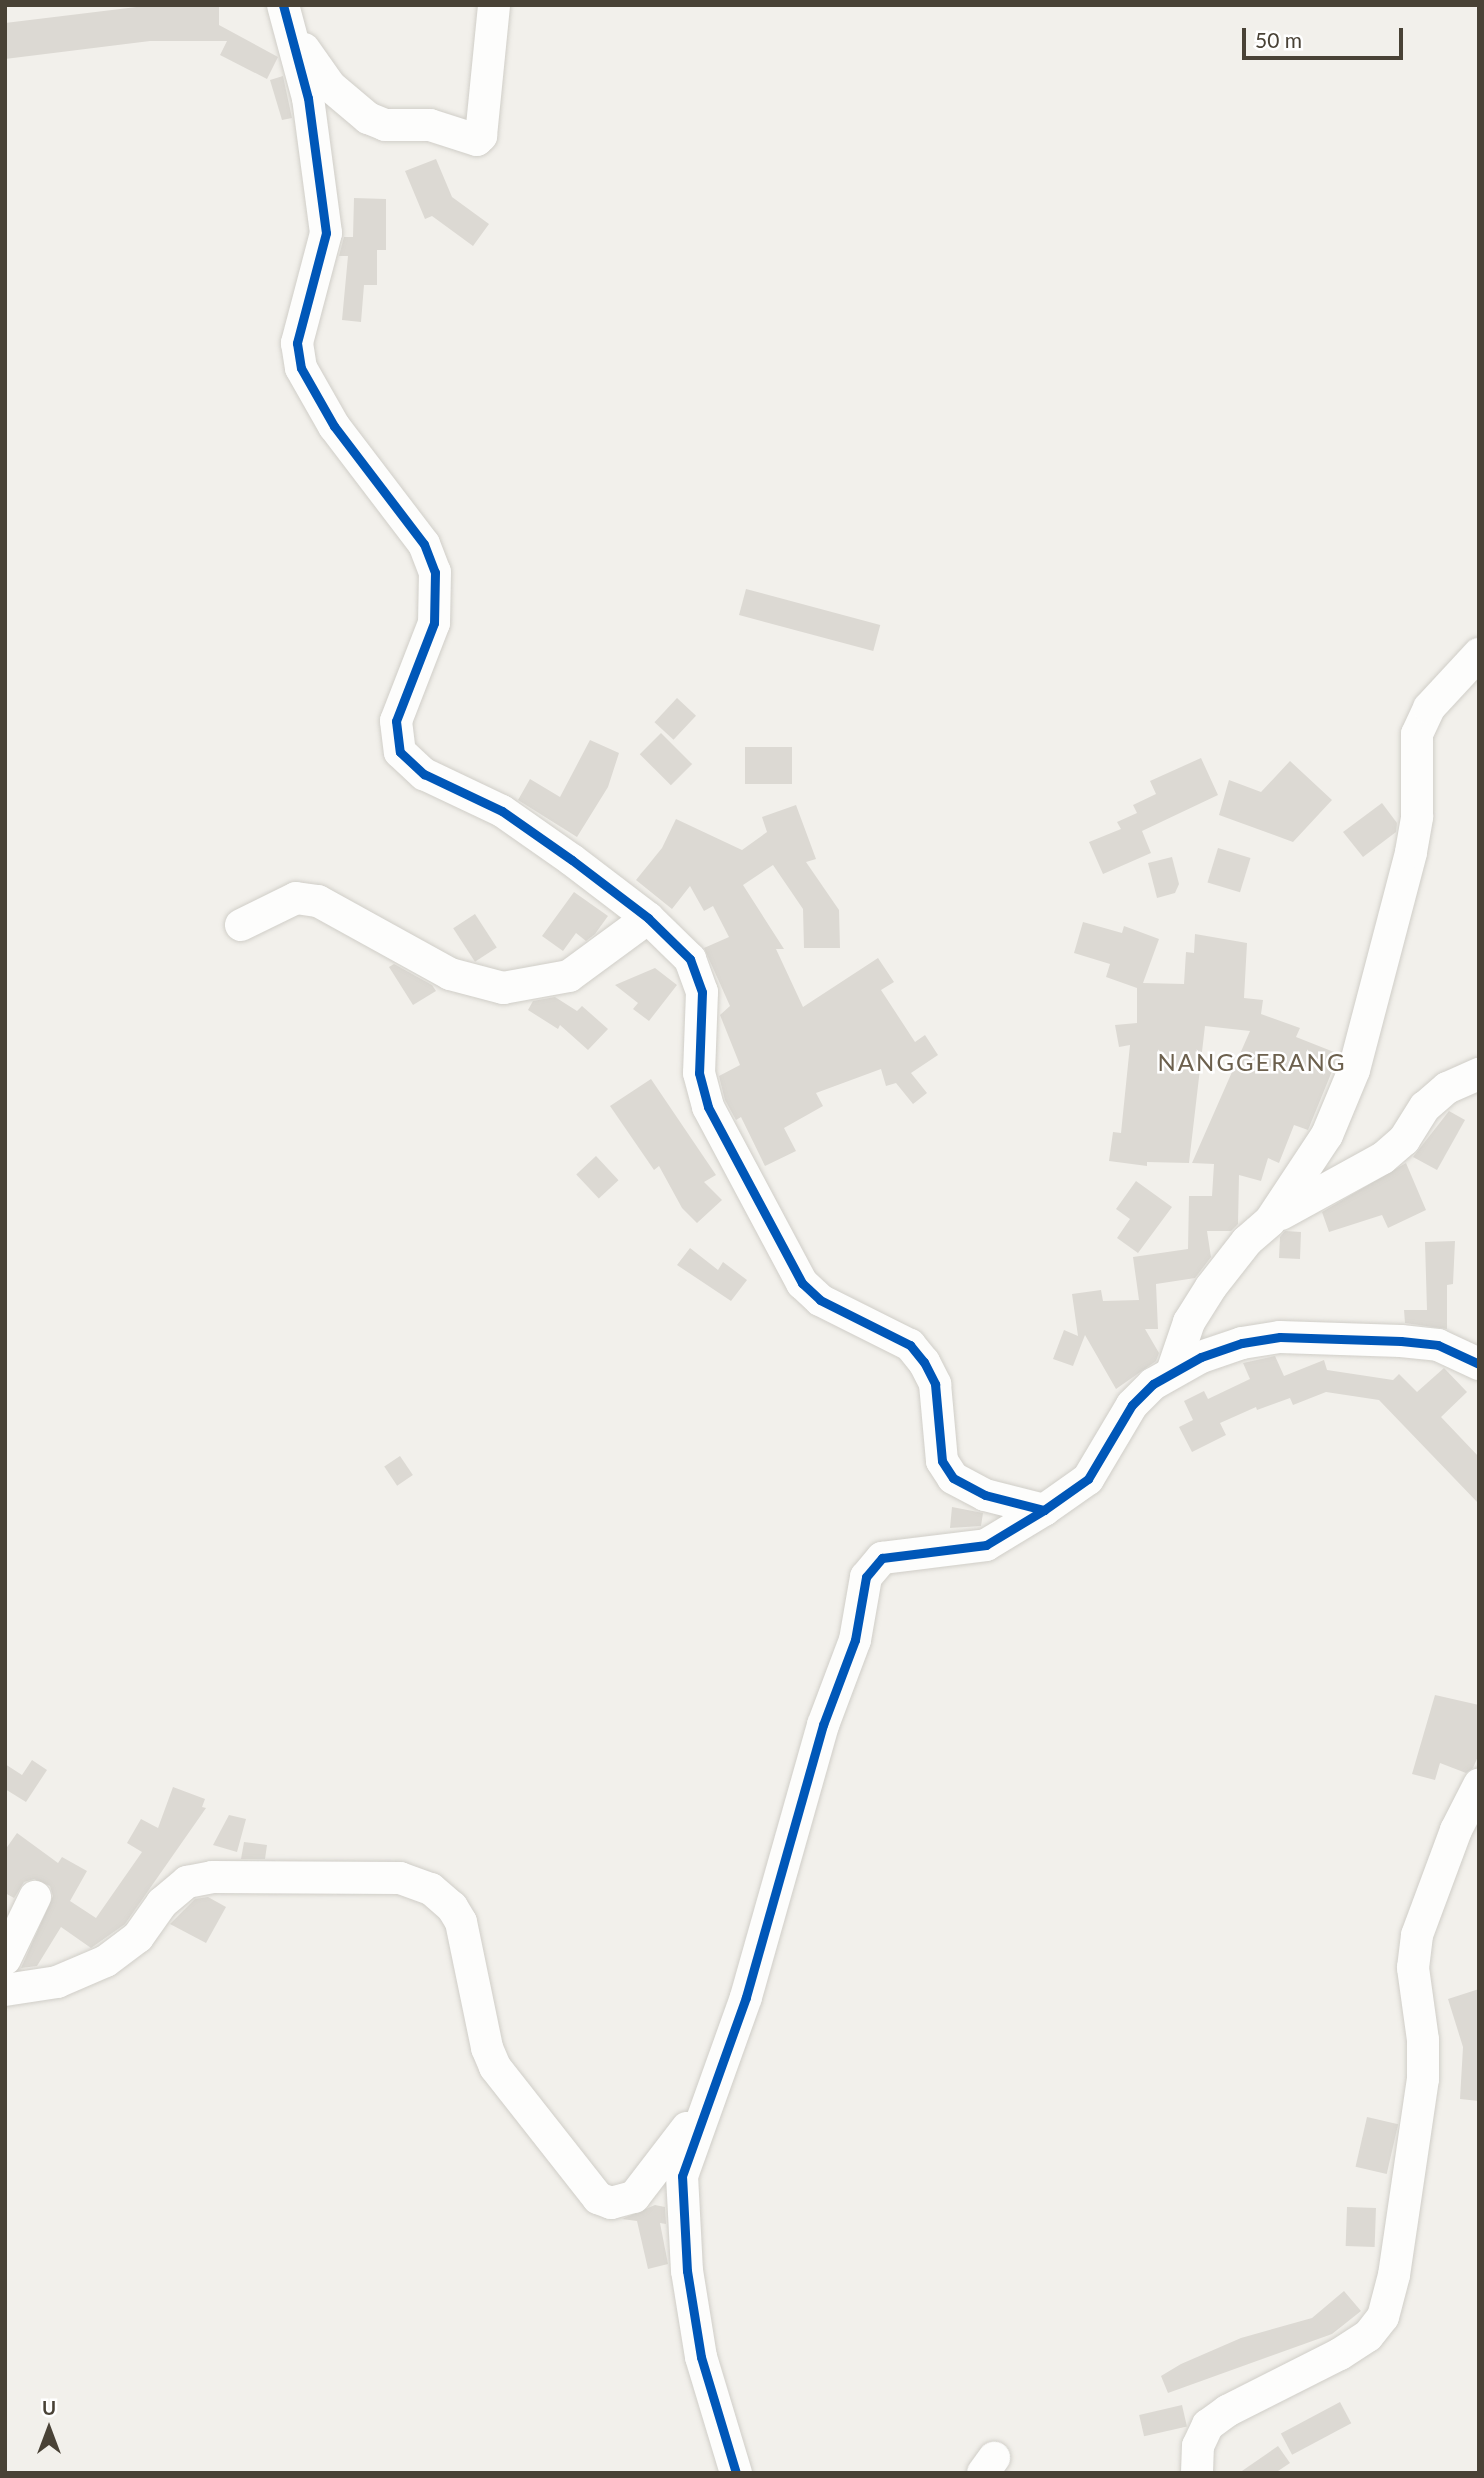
<!DOCTYPE html>
<style>
body{margin:0}
#map{position:relative;width:1484px;height:2478px;overflow:hidden;background:#f2f0eb;font-family:Lato,sans-serif}
div>[style]{position:absolute}
.building>*{inset:0;background:#dcd9d3;transform-origin:0 0}
.roads{filter:drop-shadow(0 0 2px #d0cec8) drop-shadow(0 0 2px #d0cec8)}
.minor>*{height:32px;margin:-16px;padding:0 16px;transform-origin:16px;border-radius:16px;background:#fdfdfc}
.cycleway>*{height:9px;margin:-4.5px;padding:0 4.5px;transform-origin:4.5px;border-radius:4.5px;background:#0057b8}
span{translate:-50% -50%;white-space:nowrap;text-align:center;line-height:1.15;-webkit-text-stroke:5px #fff;paint-order:stroke}
.quarter-label{font-size:24px;color:#6c604d;letter-spacing:2px}
.frame{position:absolute;inset:0;border:7px solid #494236;pointer-events:none}
.north{position:absolute;left:14px;top:2394px;width:70px;height:70px;-webkit-text-stroke:5px #fff;paint-order:stroke;rotate:0deg;font-size:19px;font-weight:700;line-height:28px;text-align:center;color:#494236}
.north::after{content:'';display:block;margin:auto;width:24px;height:32px;background:#494236;clip-path:polygon(50% 0,100% 100%,50% 72%,0 100%)}
.scale{position:absolute;left:1242px;top:28px;width:161px;height:32px;box-sizing:border-box;border:4px solid #494236;border-top:0;padding-left:9px;font-size:21px;line-height:24px;white-space:nowrap;color:#494236;-webkit-text-stroke:5px #fff;paint-order:stroke}
</style>
<div id="map">
<div class="building">
<i style="clip-path:polygon(153px 5px,219px 5px,219px 25px,278px 57px,267px 79px,220px 55px,227px 41px,150px 41px,5px 59px,5px 23px)"></i>
<i style="clip-path:polygon(283px 76px,292px 118px,282px 120px,270px 80px)"></i>
<i style="clip-path:polygon(436px 159px,452px 197px,489px 224px,473px 246px,432px 216px,425px 219px,405px 171px)"></i>
<i style="clip-path:polygon(354px 198px,386px 199px,386px 250px,377px 250px,377px 285px,364px 285px,361px 322px,342px 320px,348px 256px,339px 256px,344px 237px,353px 237px)"></i>
<i style="left:746px;top:589px;width:139px;height:27px;rotate:15deg"></i>
<i style="left:677px;top:698px;width:26px;height:33px;rotate:43deg"></i>
<i style="left:661px;top:733px;width:44px;height:30px;rotate:45deg"></i>
<i style="clip-path:polygon(590px 740px,619px 753px,608px 787px,577px 837px,518px 800px,530px 779px,560px 797px)"></i>
<i style="left:745px;top:747px;width:47px;height:37px"></i>
<i style="clip-path:polygon(1201px 758px,1218px 795px,1142px 831px,1151px 853px,1103px 874px,1089px 842px,1121px 829px,1117px 822px,1137px 813px,1133px 805px,1156px 794px,1150px 781px)"></i>
<i style="clip-path:polygon(1290px 761px,1332px 800px,1293px 842px,1219px 815px,1229px 780px,1261px 792px)"></i>
<i style="clip-path:polygon(1382px 803px,1397px 823px,1396px 832px,1363px 857px,1343px 832px)"></i>
<i style="clip-path:polygon(796px 805px,816px 859px,806px 862px,839px 910px,840px 948px,804px 948px,803px 909px,773px 865px,743px 885px,784px 949px,776px 949px,803px 1007px,878px 958px,894px 982px,881px 990px,915px 1042px,925px 1035px,938px 1055px,911px 1073px,927px 1093px,913px 1104px,896px 1083px,886px 1086px,881px 1069px,816px 1093px,823px 1106px,784px 1128px,796px 1151px,765px 1166px,741px 1117px,736px 1120px,725px 1100px,719px 1076px,740px 1065px,720px 1015px,730px 1006px,704px 948px,729px 937px,713px 906px,704px 911px,690px 886px,672px 909px,636px 880px,662px 848px,676px 819px,742px 850px,767px 832px,762px 817px)"></i>
<i style="left:1218px;top:848px;width:34px;height:36px;rotate:17deg"></i>
<i style="clip-path:polygon(1172px 857px,1179px 884px,1175px 893px,1157px 898px,1148px 863px)"></i>
<i style="clip-path:polygon(574px 892px,608px 916px,595px 934px,586px 941px,576px 933px,563px 951px,542px 936px)"></i>
<i style="left:475px;top:914px;width:40px;height:26px;rotate:57deg"></i>
<i style="clip-path:polygon(1083px 922px,1122px 933px,1124px 926px,1159px 939px,1143px 983px,1184px 984px,1186px 952px,1194px 953px,1195px 934px,1247px 943px,1244px 998px,1263px 1000px,1261px 1014px,1300px 1028px,1296px 1037px,1339px 1054px,1308px 1130px,1294px 1125px,1279px 1163px,1268px 1158px,1261px 1181px,1239px 1175px,1238px 1224px,1231px 1231px,1207px 1231px,1211px 1257px,1195px 1278px,1156px 1284px,1158px 1329px,1145px 1329px,1159px 1353px,1156px 1361px,1116px 1389px,1085px 1335px,1073px 1366px,1053px 1359px,1064px 1330px,1078px 1336px,1072px 1294px,1101px 1290px,1103px 1301px,1139px 1300px,1133px 1257px,1188px 1249px,1189px 1196px,1212px 1196px,1214px 1164px,1192px 1163px,1250px 1031px,1205px 1026px,1189px 1163px,1147px 1162px,1147px 1166px,1109px 1161px,1113px 1132px,1121px 1133px,1130px 1045px,1119px 1047px,1115px 1025px,1137px 1023px,1137px 988px,1106px 977px,1110px 964px,1074px 953px)"></i>
<i style="clip-path:polygon(394px 964px,432px 985px,436px 991px,413px 1005px,389px 967px)"></i>
<i style="clip-path:polygon(655px 968px,677px 985px,649px 1021px,633px 1009px,638px 1003px,615px 985px)"></i>
<i style="clip-path:polygon(555px 997px,577px 1011px,582px 1006px,608px 1029px,588px 1050px,560px 1025px,558px 1029px,528px 1010px,533px 1001px)"></i>
<i style="clip-path:polygon(651px 1079px,716px 1175px,704px 1182px,722px 1200px,697px 1223px,682px 1208px,659px 1166px,654px 1170px,610px 1106px)"></i>
<i style="clip-path:polygon(1449px 1111px,1465px 1120px,1437px 1170px,1413px 1157px)"></i>
<i style="left:596px;top:1156px;width:33px;height:27px;rotate:47deg"></i>
<i style="clip-path:polygon(1406px 1163px,1426px 1210px,1388px 1228px,1382px 1215px,1329px 1232px,1322px 1212px)"></i>
<i style="clip-path:polygon(1136px 1181px,1172px 1207px,1138px 1253px,1117px 1238px,1130px 1219px,1116px 1209px)"></i>
<i style="clip-path:polygon(1285px 1231px,1301px 1232px,1300px 1259px,1279px 1258px,1280px 1237px)"></i>
<i style="clip-path:polygon(1455px 1241px,1453px 1284px,1447px 1285px,1447px 1329px,1405px 1323px,1404px 1310px,1427px 1310px,1425px 1242px)"></i>
<i style="clip-path:polygon(690px 1248px,718px 1270px,723px 1262px,747px 1280px,731px 1301px,677px 1265px)"></i>
<i style="clip-path:polygon(1275px 1356px,1284px 1376px,1324px 1360px,1327px 1370px,1393px 1380px,1399px 1374px,1417px 1392px,1444px 1368px,1467px 1392px,1441px 1417px,1479px 1457px,1479px 1504px,1379px 1400px,1326px 1392px,1293px 1405px,1290px 1398px,1257px 1410px,1256px 1407px,1220px 1423px,1226px 1435px,1192px 1452px,1179px 1427px,1193px 1420px,1184px 1401px,1204px 1391px,1208px 1399px,1250px 1379px,1243px 1363px)"></i>
<i style="left:400px;top:1456px;width:23px;height:19px;rotate:56deg"></i>
<i style="clip-path:polygon(952px 1507px,983px 1513px,981px 1526px,950px 1528px)"></i>
<i style="clip-path:polygon(1435px 1695px,1479px 1705px,1479px 1754px,1473px 1768px,1466px 1773px,1440px 1763px,1435px 1780px,1412px 1774px)"></i>
<i style="clip-path:polygon(32px 1760px,47px 1770px,26px 1802px,5px 1789px,5px 1764px,22px 1775px)"></i>
<i style="clip-path:polygon(173px 1787px,205px 1799px,202px 1807px,206px 1808px,125px 1924px,91px 1948px,61px 1927px,37px 1966px,21px 1968px,53px 1896px,50px 1886px,34px 1879px,24px 1882px,14px 1898px,5px 1893px,5px 1850px,17px 1833px,58px 1863px,62px 1857px,87px 1871px,70px 1901px,96px 1918px,142px 1852px,127px 1843px,141px 1819px,158px 1828px)"></i>
<i style="clip-path:polygon(229px 1815px,246px 1819px,237px 1852px,213px 1845px)"></i>
<i style="clip-path:polygon(244px 1842px,267px 1845px,265px 1859px,241px 1859px)"></i>
<i style="clip-path:polygon(208px 1897px,226px 1907px,206px 1943px,170px 1924px,195px 1899px)"></i>
<i style="clip-path:polygon(1479px 1989px,1479px 2101px,1460px 2099px,1463px 2047px,1448px 1999px)"></i>
<i style="left:1367px;top:2117px;width:32px;height:51px;rotate:13deg"></i>
<i style="clip-path:polygon(655px 2205px,665px 2207px,666px 2224px,660px 2223px,668px 2264px,648px 2269px,637px 2221px,622px 2219px)"></i>
<i style="left:1347px;top:2207px;width:29px;height:39px;rotate:2deg"></i>
<i style="clip-path:polygon(1344px 2291px,1361px 2311px,1332px 2334px,1168px 2393px,1161px 2376px,1181px 2364px,1241px 2338px,1312px 2318px)"></i>
<i style="left:1340px;top:2402px;width:24px;height:67px;rotate:62deg"></i>
<i style="left:1182px;top:2405px;width:22px;height:44px;rotate:77deg"></i>
<i style="clip-path:polygon(1278px 2446px,1290px 2463px,1275px 2473px,1239px 2473px)"></i>
</div>
<div class="roads">
<div class="minor">
<i style="left:283px;top:5px;width:96px;rotate:75deg"></i>
<i style="left:308px;top:98px;width:136px;rotate:82.4deg"></i>
<i style="left:326px;top:233px;width:114px;rotate:104.8deg"></i>
<i style="left:297px;top:343px;width:25px;rotate:81deg"></i>
<i style="left:301px;top:368px;width:67px;rotate:60.4deg"></i>
<i style="left:334px;top:426px;width:148px;rotate:52.7deg"></i>
<i style="left:424px;top:544px;width:30px;rotate:69deg"></i>
<i style="left:435px;top:572px;width:51px;rotate:91.1deg"></i>
<i style="left:434px;top:623px;width:105px;rotate:111.2deg"></i>
<i style="left:396px;top:721px;width:31px;rotate:83deg"></i>
<i style="left:400px;top:752px;width:33px;rotate:43deg"></i>
<i style="left:424px;top:774px;width:86px;rotate:25.4deg"></i>
<i style="left:502px;top:811px;width:85px;rotate:35deg"></i>
<i style="left:572px;top:860px;width:96px;rotate:37.3deg"></i>
<i style="left:648px;top:918px;width:59px;rotate:44.3deg"></i>
<i style="left:690px;top:959px;width:35px;rotate:70deg"></i>
<i style="left:702px;top:992px;width:81px;rotate:92.1deg"></i>
<i style="left:699px;top:1073px;width:35px;rotate:75deg"></i>
<i style="left:708px;top:1107px;width:200px;rotate:61.9deg"></i>
<i style="left:802px;top:1283px;width:25px;rotate:43deg"></i>
<i style="left:820px;top:1300px;width:101px;rotate:26.6deg"></i>
<i style="left:910px;top:1345px;width:22px;rotate:51deg"></i>
<i style="left:924px;top:1362px;width:25px;rotate:63deg"></i>
<i style="left:935px;top:1384px;width:77px;rotate:84.8deg"></i>
<i style="left:942px;top:1461px;width:20px;rotate:57deg"></i>
<i style="left:953px;top:1478px;width:36px;rotate:28deg"></i>
<i style="left:985px;top:1495px;width:61px;rotate:14.3deg"></i>
<i style="left:1044px;top:1510px;width:54px;rotate:-35.2deg"></i>
<i style="left:1088px;top:1479px;width:86px;rotate:-59.3deg"></i>
<i style="left:1132px;top:1405px;width:30px;rotate:-45deg"></i>
<i style="left:1153px;top:1384px;width:55px;rotate:-29.4deg"></i>
<i style="left:1201px;top:1357px;width:43px;rotate:-18.9deg"></i>
<i style="left:1242px;top:1343px;width:38px;rotate:-9deg"></i>
<i style="left:1280px;top:1337px;width:121px;rotate:1.9deg"></i>
<i style="left:1401px;top:1341px;width:37px;rotate:6deg"></i>
<i style="left:1438px;top:1345px;width:45px;rotate:24.9deg"></i>
<i style="left:304px;top:49px;width:45px;rotate:54.9deg"></i>
<i style="left:330px;top:86px;width:50px;rotate:40.1deg"></i>
<i style="left:368px;top:118px;width:18px;rotate:22deg"></i>
<i style="left:385px;top:125px;width:45px"></i>
<i style="left:430px;top:125px;width:49px;rotate:17.7deg"></i>
<i style="left:477px;top:140px;width:6px;rotate:-45deg"></i>
<i style="left:481px;top:136px;width:132px;rotate:-84.3deg"></i>
<i style="left:241px;top:925px;width:61px;rotate:-26.1deg"></i>
<i style="left:296px;top:898px;width:22px;rotate:8deg"></i>
<i style="left:318px;top:901px;width:151px;rotate:28.9deg"></i>
<i style="left:450px;top:974px;width:55px;rotate:14.8deg"></i>
<i style="left:503px;top:988px;width:67px;rotate:-10.3deg"></i>
<i style="left:569px;top:976px;width:98px;rotate:-36.3deg"></i>
<i style="left:1281px;top:1214px;width:116px;rotate:-28.8deg"></i>
<i style="left:1383px;top:1158px;width:28px;rotate:-41deg"></i>
<i style="left:1404px;top:1140px;width:39px;rotate:-58deg"></i>
<i style="left:1425px;top:1107px;width:29px;rotate:-41deg"></i>
<i style="left:1447px;top:1088px;width:35px;rotate:-24deg"></i>
<i style="left:1172px;top:1372px;width:53px;rotate:-71.2deg"></i>
<i style="left:1189px;top:1322px;width:41px;rotate:-57.8deg"></i>
<i style="left:1211px;top:1287px;width:58px;rotate:-52deg"></i>
<i style="left:1247px;top:1241px;width:30px;rotate:-41deg"></i>
<i style="left:1270px;top:1221px;width:103px;rotate:-56.5deg"></i>
<i style="left:1327px;top:1135px;width:70px;rotate:-67.4deg"></i>
<i style="left:1354px;top:1070px;width:225px;rotate:-75.3deg"></i>
<i style="left:1411px;top:852px;width:36px;rotate:-80deg"></i>
<i style="left:1417px;top:817px;width:83px;rotate:-90deg"></i>
<i style="left:1417px;top:734px;width:29px;rotate:-65deg"></i>
<i style="left:1429px;top:708px;width:74px;rotate:-47.2deg"></i>
<i style="left:5px;top:1959px;width:69px;rotate:-64.2deg"></i>
<i style="left:5px;top:1990px;width:53px;rotate:-8.7deg"></i>
<i style="left:57px;top:1982px;width:53px;rotate:-23.2deg"></i>
<i style="left:106px;top:1961px;width:40px;rotate:-37deg"></i>
<i style="left:138px;top:1937px;width:42px;rotate:-54.8deg"></i>
<i style="left:162px;top:1903px;width:33px;rotate:-40deg"></i>
<i style="left:187px;top:1882px;width:25px;rotate:-11deg"></i>
<i style="left:212px;top:1877px;width:188px;rotate:0.3deg"></i>
<i style="left:400px;top:1878px;width:33px;rotate:20deg"></i>
<i style="left:431px;top:1889px;width:28px;rotate:41deg"></i>
<i style="left:452px;top:1907px;width:17px;rotate:59deg"></i>
<i style="left:461px;top:1922px;width:129px;rotate:78.3deg"></i>
<i style="left:487px;top:2048px;width:21px;rotate:67deg"></i>
<i style="left:495px;top:2067px;width:167px;rotate:51.8deg"></i>
<i style="left:598px;top:2198px;width:14px;rotate:21deg"></i>
<i style="left:611px;top:2203px;width:24px;rotate:-15deg"></i>
<i style="left:634px;top:2197px;width:87px;rotate:-52.5deg"></i>
<i style="left:736px;top:2473px;width:121px;rotate:-106.8deg"></i>
<i style="left:701px;top:2357px;width:87px;rotate:-99.2deg"></i>
<i style="left:687px;top:2271px;width:95px;rotate:-93deg"></i>
<i style="left:682px;top:2176px;width:190px;rotate:-70.3deg"></i>
<i style="left:746px;top:1997px;width:283px;rotate:-74.2deg"></i>
<i style="left:823px;top:1725px;width:91px;rotate:-69.4deg"></i>
<i style="left:855px;top:1640px;width:64px;rotate:-80.1deg"></i>
<i style="left:866px;top:1577px;width:25px;rotate:-50deg"></i>
<i style="left:882px;top:1558px;width:105px;rotate:-7.1deg"></i>
<i style="left:986px;top:1545px;width:68px;rotate:-31.1deg"></i>
<i style="left:983px;top:2473px;width:19px;rotate:-54deg"></i>
<i style="left:1197px;top:2473px;width:27px;rotate:-88deg"></i>
<i style="left:1198px;top:2446px;width:23px;rotate:-65deg"></i>
<i style="left:1208px;top:2425px;width:24px;rotate:-36deg"></i>
<i style="left:1227px;top:2411px;width:127px;rotate:-26.8deg"></i>
<i style="left:1340px;top:2354px;width:33px;rotate:-33deg"></i>
<i style="left:1368px;top:2336px;width:24px;rotate:-52deg"></i>
<i style="left:1383px;top:2317px;width:43px;rotate:-75.3deg"></i>
<i style="left:1394px;top:2275px;width:198px;rotate:-81.6deg"></i>
<i style="left:1423px;top:2079px;width:39px;rotate:-90deg"></i>
<i style="left:1423px;top:2040px;width:73px;rotate:-97.9deg"></i>
<i style="left:1413px;top:1968px;width:33px;rotate:-83deg"></i>
<i style="left:1417px;top:1935px;width:112px;rotate:-69.6deg"></i>
<i style="left:1456px;top:1830px;width:51px;rotate:-62.9deg"></i>
</div>
</div>
<div class="cycleway">
<i style="left:283px;top:5px;width:96px;rotate:75deg"></i>
<i style="left:308px;top:98px;width:136px;rotate:82.4deg"></i>
<i style="left:326px;top:233px;width:114px;rotate:104.8deg"></i>
<i style="left:297px;top:343px;width:25px;rotate:81deg"></i>
<i style="left:301px;top:368px;width:67px;rotate:60.4deg"></i>
<i style="left:334px;top:426px;width:148px;rotate:52.7deg"></i>
<i style="left:424px;top:544px;width:30px;rotate:69deg"></i>
<i style="left:435px;top:572px;width:51px;rotate:91.1deg"></i>
<i style="left:434px;top:623px;width:105px;rotate:111.2deg"></i>
<i style="left:396px;top:721px;width:31px;rotate:83deg"></i>
<i style="left:400px;top:752px;width:33px;rotate:43deg"></i>
<i style="left:424px;top:774px;width:86px;rotate:25.4deg"></i>
<i style="left:502px;top:811px;width:85px;rotate:35deg"></i>
<i style="left:572px;top:860px;width:96px;rotate:37.3deg"></i>
<i style="left:648px;top:918px;width:59px;rotate:44.3deg"></i>
<i style="left:690px;top:959px;width:35px;rotate:70deg"></i>
<i style="left:702px;top:992px;width:81px;rotate:92.1deg"></i>
<i style="left:699px;top:1073px;width:35px;rotate:75deg"></i>
<i style="left:708px;top:1107px;width:200px;rotate:61.9deg"></i>
<i style="left:802px;top:1283px;width:25px;rotate:43deg"></i>
<i style="left:820px;top:1300px;width:101px;rotate:26.6deg"></i>
<i style="left:910px;top:1345px;width:22px;rotate:51deg"></i>
<i style="left:924px;top:1362px;width:25px;rotate:63deg"></i>
<i style="left:935px;top:1384px;width:77px;rotate:84.8deg"></i>
<i style="left:942px;top:1461px;width:20px;rotate:57deg"></i>
<i style="left:953px;top:1478px;width:36px;rotate:28deg"></i>
<i style="left:985px;top:1495px;width:61px;rotate:14.3deg"></i>
<i style="left:1044px;top:1510px;width:54px;rotate:-35.2deg"></i>
<i style="left:1088px;top:1479px;width:86px;rotate:-59.3deg"></i>
<i style="left:1132px;top:1405px;width:30px;rotate:-45deg"></i>
<i style="left:1153px;top:1384px;width:55px;rotate:-29.4deg"></i>
<i style="left:1201px;top:1357px;width:43px;rotate:-18.9deg"></i>
<i style="left:1242px;top:1343px;width:38px;rotate:-9deg"></i>
<i style="left:1280px;top:1337px;width:121px;rotate:1.9deg"></i>
<i style="left:1401px;top:1341px;width:37px;rotate:6deg"></i>
<i style="left:1438px;top:1345px;width:45px;rotate:24.9deg"></i>
<i style="left:736px;top:2473px;width:121px;rotate:-106.8deg"></i>
<i style="left:701px;top:2357px;width:87px;rotate:-99.2deg"></i>
<i style="left:687px;top:2271px;width:95px;rotate:-93deg"></i>
<i style="left:682px;top:2176px;width:190px;rotate:-70.3deg"></i>
<i style="left:746px;top:1997px;width:283px;rotate:-74.2deg"></i>
<i style="left:823px;top:1725px;width:91px;rotate:-69.4deg"></i>
<i style="left:855px;top:1640px;width:64px;rotate:-80.1deg"></i>
<i style="left:866px;top:1577px;width:25px;rotate:-50deg"></i>
<i style="left:882px;top:1558px;width:105px;rotate:-7.1deg"></i>
<i style="left:986px;top:1545px;width:68px;rotate:-31.1deg"></i>
</div>
<div class="quarter-label">
<span style="left:1252px;top:1062px">NANGGERANG</span>
</div>
<div class="frame"></div>
<div class="north">U</div>
<div class="scale">50 m</div>
</div>
